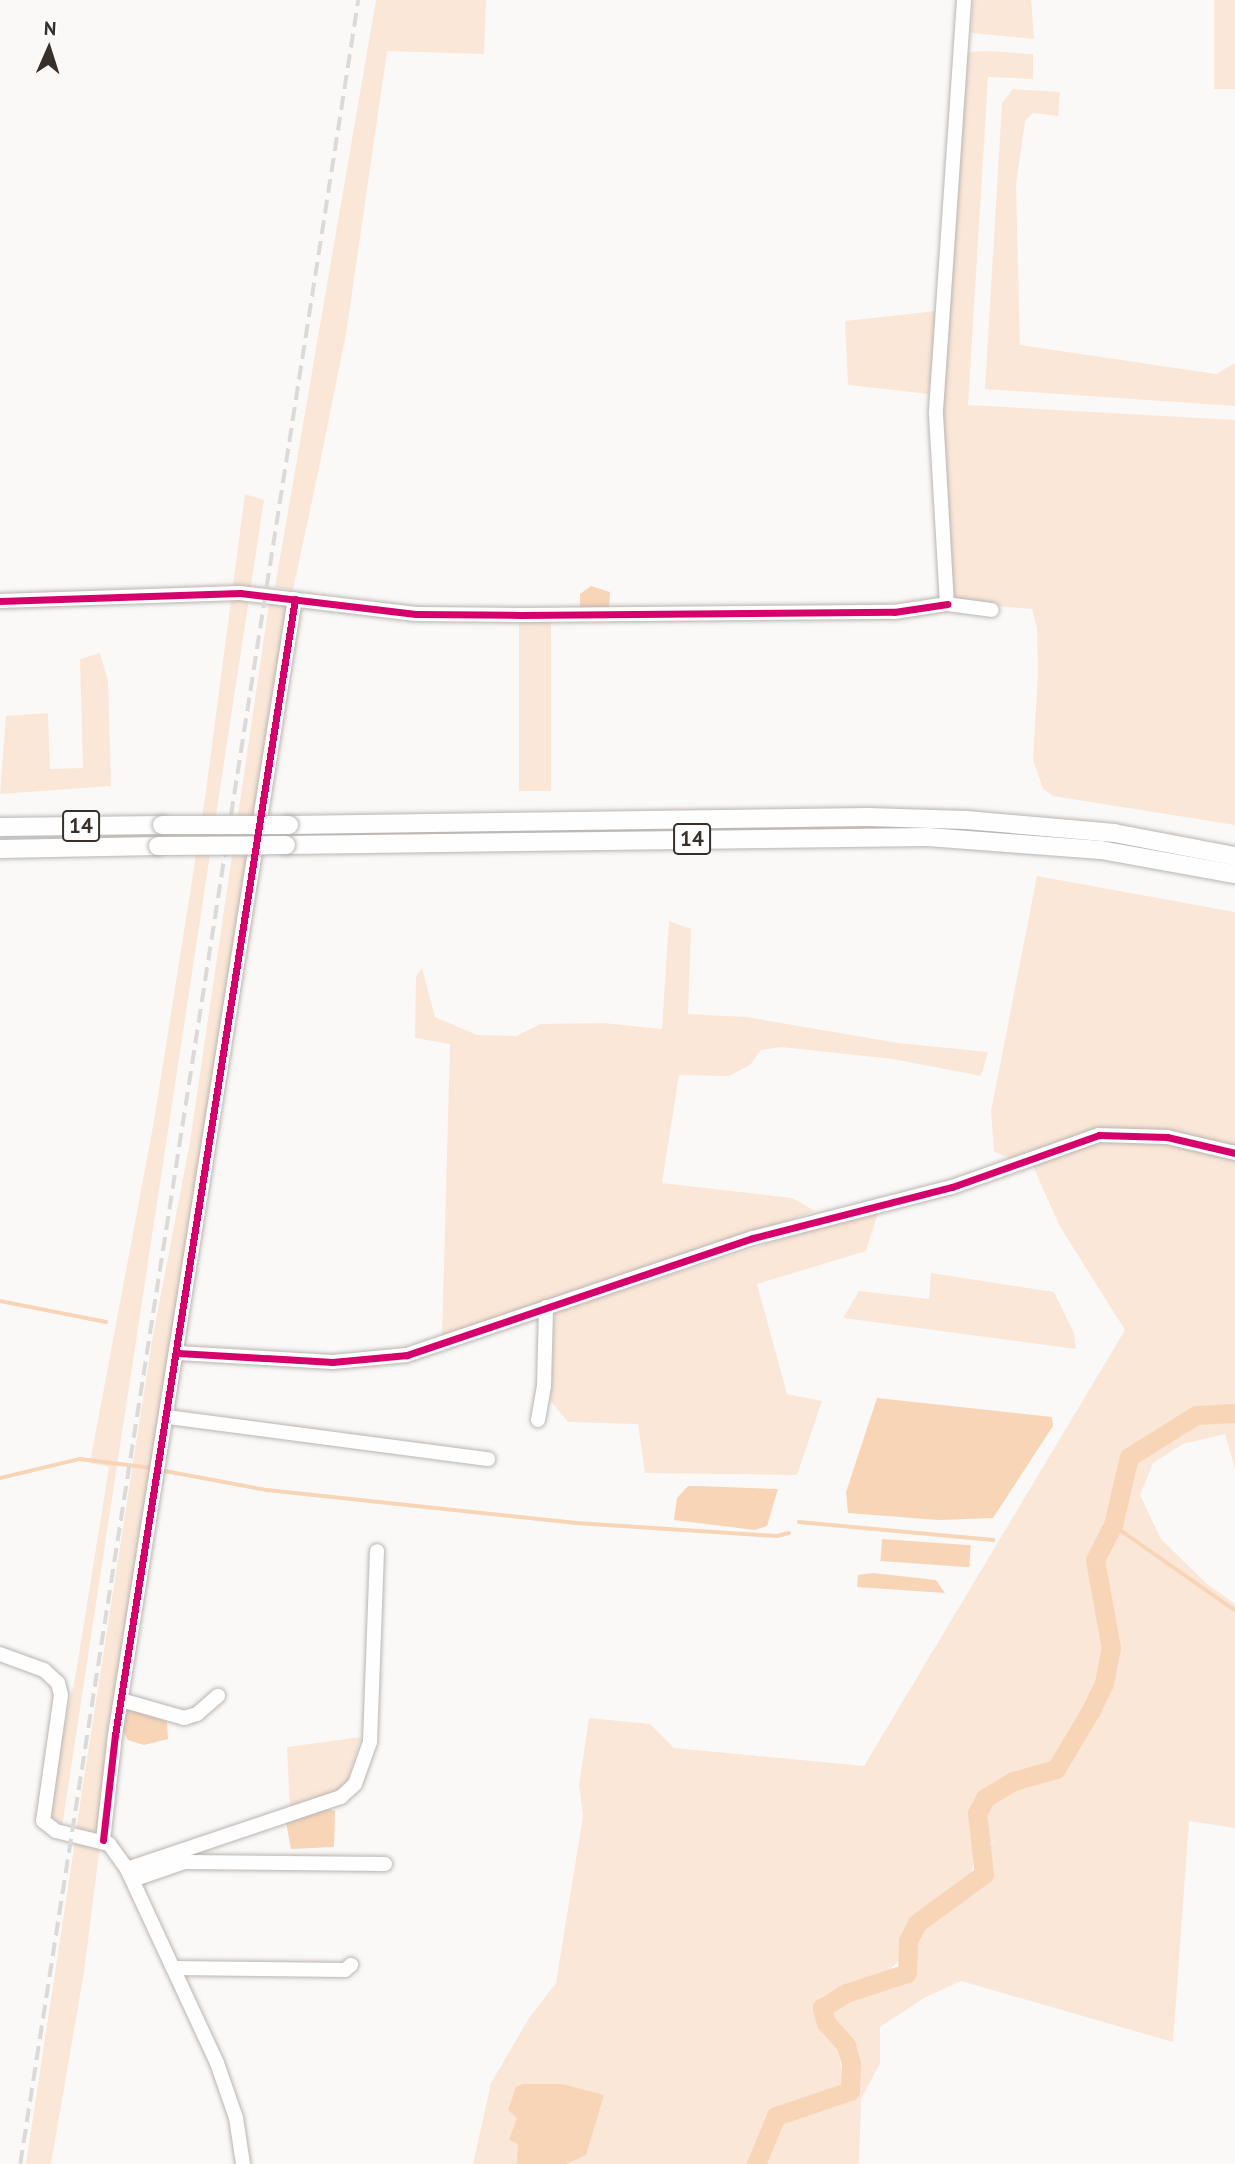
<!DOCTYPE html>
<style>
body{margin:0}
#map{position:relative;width:1235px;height:2164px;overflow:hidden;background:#fbf9f7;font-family:"PT Sans",sans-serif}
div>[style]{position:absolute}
.green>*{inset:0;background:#fbe7d7;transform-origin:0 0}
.water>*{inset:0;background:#f8d5b7;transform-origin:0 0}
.stream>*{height:3.5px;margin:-1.75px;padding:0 1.75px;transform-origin:1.75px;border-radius:1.75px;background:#f8d5b7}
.river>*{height:19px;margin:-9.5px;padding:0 9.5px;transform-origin:9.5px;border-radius:9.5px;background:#f8d5b7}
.roads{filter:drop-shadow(0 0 2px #b9b5b2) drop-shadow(0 0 2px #b9b5b2)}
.minor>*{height:14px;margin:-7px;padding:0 7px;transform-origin:7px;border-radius:7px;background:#fefefe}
.major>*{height:18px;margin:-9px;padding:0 9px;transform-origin:9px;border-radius:9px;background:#fefefe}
.rail>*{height:3.5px;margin-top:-1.75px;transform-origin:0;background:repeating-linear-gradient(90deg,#dcdad9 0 14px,transparent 0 21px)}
.bridges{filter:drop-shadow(0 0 2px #b9b5b2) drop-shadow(0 0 2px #b9b5b2)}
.major-bridge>*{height:18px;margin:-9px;padding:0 9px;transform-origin:9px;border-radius:9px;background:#fefefe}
.cycleway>*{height:7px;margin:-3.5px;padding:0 3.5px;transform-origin:3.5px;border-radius:3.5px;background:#d6006c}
span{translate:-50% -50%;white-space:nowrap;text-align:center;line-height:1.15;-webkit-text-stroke:6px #fff;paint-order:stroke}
.shield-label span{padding:2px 5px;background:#fff;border:2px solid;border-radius:5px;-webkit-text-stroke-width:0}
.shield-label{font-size:21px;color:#37302a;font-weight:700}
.north{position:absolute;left:14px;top:14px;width:70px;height:70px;-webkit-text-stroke:5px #fff;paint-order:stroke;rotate:3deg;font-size:19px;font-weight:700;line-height:28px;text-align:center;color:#37302a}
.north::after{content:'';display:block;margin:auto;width:24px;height:32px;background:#37302a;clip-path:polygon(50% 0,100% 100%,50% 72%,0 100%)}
</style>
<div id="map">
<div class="green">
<i style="clip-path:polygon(376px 0,486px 0,484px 54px,387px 51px,346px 334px,319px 468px,293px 590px,275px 587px)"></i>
<i style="clip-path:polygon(973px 0,1031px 0,1034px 39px,971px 33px)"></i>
<i style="left:1214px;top:0;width:21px;height:89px"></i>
<i style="clip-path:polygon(987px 51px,1033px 54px,1033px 79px,988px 77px,968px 405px,1235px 420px,1235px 825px,1053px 796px,1043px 789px,1033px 760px,1038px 672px,1037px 628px,1032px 609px,972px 604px,956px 598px,951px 587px,940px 392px,963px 64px,969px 52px)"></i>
<i style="clip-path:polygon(1013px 89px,1060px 92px,1058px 116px,1033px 113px,1025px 121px,1016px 185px,1020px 345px,1216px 374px,1235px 363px,1235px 406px,985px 389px,1002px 103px)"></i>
<i style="clip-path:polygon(936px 311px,929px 394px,848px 385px,845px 321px)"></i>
<i style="clip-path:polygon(245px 494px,264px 500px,62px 1827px,46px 1810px,76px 1673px,109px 1467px,90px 1463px,154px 1121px,205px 798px)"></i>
<i style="clip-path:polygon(277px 602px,286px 606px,288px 614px,250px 829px,229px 1014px,98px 1827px,92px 1833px,76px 1830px,152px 1341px,190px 1142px,269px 604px)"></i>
<i style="left:519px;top:622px;width:32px;height:169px"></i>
<i style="clip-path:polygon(100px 653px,108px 681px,111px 786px,0 794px,6px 716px,48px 713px,50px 769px,83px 768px,80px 659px)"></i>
<i style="clip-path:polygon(1037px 876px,1235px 912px,1235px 1408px,1194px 1412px,1131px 1450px,1124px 1460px,1113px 1515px,1090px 1570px,1105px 1645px,1102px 1667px,1091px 1701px,1066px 1735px,1058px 1761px,1001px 1780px,983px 1794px,973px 1811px,977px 1848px,971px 1874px,913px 1917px,905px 1929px,899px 1961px,889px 1970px,823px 1996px,816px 2011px,837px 2039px,843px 2083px,850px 2089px,846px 2046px,826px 2023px,822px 2008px,846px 1993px,907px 1973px,908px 1941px,917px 1923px,984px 1874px,982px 1852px,998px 1838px,985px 1847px,981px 1814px,985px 1804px,1004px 1788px,1060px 1770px,1108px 1684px,1115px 1649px,1099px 1561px,1129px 1493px,1134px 1460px,1190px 1423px,1235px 1415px,1235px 1469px,1225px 1434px,1183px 1444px,1153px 1463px,1140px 1495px,1161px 1539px,1207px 1584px,1235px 1604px,1235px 1828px,1189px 1821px,1173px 2042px,961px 1981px,924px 1998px,880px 2027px,880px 2063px,861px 2099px,859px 2164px,473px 2164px,491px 2083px,529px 2018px,556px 1983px,583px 1816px,579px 1785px,589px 1718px,650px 1724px,674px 1748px,864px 1766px,1125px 1330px,1059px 1225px,1033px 1166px,994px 1152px,991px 1111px)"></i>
<i style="clip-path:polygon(669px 921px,691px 929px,688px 1014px,746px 1017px,898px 1043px,988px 1052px,981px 1076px,893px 1059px,781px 1047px,761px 1050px,750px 1065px,729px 1076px,679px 1075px,662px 1183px,792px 1198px,815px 1211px,442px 1338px,450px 1044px,415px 1038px,416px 976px,422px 968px,435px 1017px,477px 1035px,516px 1036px,541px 1024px,604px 1023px,662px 1029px)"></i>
<i style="clip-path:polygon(879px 1209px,866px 1251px,757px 1284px,787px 1394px,822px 1401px,797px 1475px,645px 1473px,638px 1424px,568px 1422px,550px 1400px,555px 1311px)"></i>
<i style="clip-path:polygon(931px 1273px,1054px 1292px,1074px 1333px,1076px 1349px,843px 1318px,859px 1291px,929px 1299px)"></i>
<i style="clip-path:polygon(361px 1737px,346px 1785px,337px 1793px,290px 1808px,287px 1747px)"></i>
<i style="clip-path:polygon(75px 1841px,100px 1845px,84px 1972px,51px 2164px,26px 2164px)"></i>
</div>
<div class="water">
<i style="clip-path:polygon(591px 586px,610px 592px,609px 608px,580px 608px,580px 594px)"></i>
<i style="clip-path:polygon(877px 1398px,1052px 1417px,1053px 1426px,993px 1518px,938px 1520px,848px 1513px,846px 1492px)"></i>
<i style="clip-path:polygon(688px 1486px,697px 1486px,778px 1489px,767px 1526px,755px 1530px,674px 1520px,677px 1498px)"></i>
<i style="left:882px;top:1539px;width:89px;height:22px;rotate:4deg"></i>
<i style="clip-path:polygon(873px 1573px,936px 1580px,945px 1593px,857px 1587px,858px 1575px)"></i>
<i style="clip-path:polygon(130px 1709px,167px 1722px,168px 1739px,144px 1745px,128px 1740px,123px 1731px,126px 1711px)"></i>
<i style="clip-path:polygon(328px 1809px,335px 1811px,334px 1847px,291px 1849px,286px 1822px)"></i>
<i style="clip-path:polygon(523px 2084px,562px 2084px,604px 2095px,586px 2155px,566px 2164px,517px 2164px,518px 2144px,509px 2140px,517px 2118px,508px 2110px,516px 2087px)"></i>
</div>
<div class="stream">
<i style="left:0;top:1301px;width:108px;rotate:11.2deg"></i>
<i style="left:165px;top:1471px;width:104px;rotate:10.6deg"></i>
<i style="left:267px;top:1490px;width:311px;rotate:6.1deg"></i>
<i style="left:576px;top:1523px;width:201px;rotate:3.7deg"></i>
<i style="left:777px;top:1536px;width:12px;rotate:-14deg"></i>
<i style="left:0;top:1478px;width:82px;rotate:-13.4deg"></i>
<i style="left:80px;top:1459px;width:72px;rotate:7.2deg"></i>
<i style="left:799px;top:1522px;width:195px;rotate:5.3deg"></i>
<i style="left:1113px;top:1525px;width:149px;rotate:34.9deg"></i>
</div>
<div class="river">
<i style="left:756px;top:2164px;width:52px;rotate:-67.4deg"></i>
<i style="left:776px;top:2116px;width:78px;rotate:-18.7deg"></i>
<i style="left:850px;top:2091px;width:27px;rotate:-88deg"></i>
<i style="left:851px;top:2064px;width:20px;rotate:-105deg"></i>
<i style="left:846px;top:2045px;width:30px;rotate:-132deg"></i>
<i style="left:826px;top:2023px;width:16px;rotate:-105deg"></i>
<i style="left:822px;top:2008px;width:28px;rotate:-32deg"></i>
<i style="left:846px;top:1993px;width:64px;rotate:-18.2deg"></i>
<i style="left:907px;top:1973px;width:32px;rotate:-88deg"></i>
<i style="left:908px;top:1941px;width:20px;rotate:-63deg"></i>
<i style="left:917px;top:1923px;width:83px;rotate:-36.2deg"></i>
<i style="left:984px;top:1874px;width:61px;rotate:-96.5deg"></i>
<i style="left:977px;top:1813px;width:17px;rotate:-62deg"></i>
<i style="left:985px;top:1798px;width:33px;rotate:-31deg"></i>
<i style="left:1013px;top:1781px;width:45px;rotate:-15.6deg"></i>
<i style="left:1056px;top:1769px;width:69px;rotate:-59.3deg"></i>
<i style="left:1091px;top:1710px;width:30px;rotate:-64deg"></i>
<i style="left:1104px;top:1683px;width:36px;rotate:-79deg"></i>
<i style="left:1111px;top:1648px;width:89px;rotate:-100.3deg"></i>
<i style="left:1095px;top:1560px;width:39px;rotate:-63deg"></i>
<i style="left:1113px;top:1525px;width:70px;rotate:-76.8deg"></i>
<i style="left:1129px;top:1457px;width:79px;rotate:-32.1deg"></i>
<i style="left:1196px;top:1415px;width:39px;rotate:-3deg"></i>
</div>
<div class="roads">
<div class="minor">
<i style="left:964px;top:0;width:415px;rotate:93.9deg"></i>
<i style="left:936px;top:414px;width:190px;rotate:86.7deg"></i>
<i style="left:947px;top:604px;width:45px;rotate:7.6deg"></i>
<i style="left:0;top:601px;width:240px;rotate:-1.9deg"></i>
<i style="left:240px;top:593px;width:177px;rotate:6.8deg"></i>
<i style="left:416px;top:614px;width:105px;rotate:0.5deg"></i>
<i style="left:521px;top:615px;width:373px;rotate:-0.5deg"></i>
<i style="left:894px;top:612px;width:54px;rotate:-8.6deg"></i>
<i style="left:178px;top:1353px;width:155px;rotate:3.3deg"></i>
<i style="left:333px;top:1362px;width:74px;rotate:-5.4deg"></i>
<i style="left:407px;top:1355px;width:365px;rotate:-18.7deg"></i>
<i style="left:753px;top:1238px;width:205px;rotate:-14.4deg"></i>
<i style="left:952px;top:1187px;width:156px;rotate:-19.5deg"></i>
<i style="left:1099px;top:1135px;width:68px;rotate:1.7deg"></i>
<i style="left:1167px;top:1137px;width:70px;rotate:13.2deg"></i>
<i style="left:168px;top:1417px;width:323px;rotate:7.5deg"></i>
<i style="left:538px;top:1420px;width:35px;rotate:-80deg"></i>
<i style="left:544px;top:1386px;width:79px;rotate:-88.5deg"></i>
<i style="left:0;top:1654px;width:47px;rotate:20deg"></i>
<i style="left:44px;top:1670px;width:19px;rotate:43deg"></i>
<i style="left:58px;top:1683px;width:12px;rotate:76deg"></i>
<i style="left:61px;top:1695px;width:127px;rotate:98.1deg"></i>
<i style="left:43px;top:1821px;width:16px;rotate:38deg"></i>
<i style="left:56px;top:1831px;width:55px;rotate:13.8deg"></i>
<i style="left:109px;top:1844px;width:31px;rotate:54deg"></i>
<i style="left:127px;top:1869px;width:214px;rotate:65.1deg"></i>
<i style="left:217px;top:2063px;width:58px;rotate:70.9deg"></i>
<i style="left:236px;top:2118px;width:47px;rotate:81.3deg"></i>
<i style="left:121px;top:1700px;width:66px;rotate:15.9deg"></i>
<i style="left:184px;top:1718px;width:14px;rotate:-17deg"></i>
<i style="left:197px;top:1714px;width:28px;rotate:-41deg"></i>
<i style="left:103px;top:1840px;width:106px;rotate:-83.5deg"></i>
<i style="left:115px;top:1735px;width:1150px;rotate:-81deg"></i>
<i style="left:127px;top:1869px;width:226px;rotate:-18.6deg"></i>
<i style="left:341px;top:1797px;width:19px;rotate:-43deg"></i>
<i style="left:355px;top:1784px;width:45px;rotate:-70.3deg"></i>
<i style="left:370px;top:1742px;width:191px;rotate:-87.9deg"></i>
<i style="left:132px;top:1880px;width:56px;rotate:-18.8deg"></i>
<i style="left:185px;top:1862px;width:200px;rotate:0.6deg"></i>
<i style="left:173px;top:1968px;width:172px;rotate:0.7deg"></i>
<i style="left:345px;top:1970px;width:8px;rotate:-40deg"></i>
</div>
<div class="major">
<i style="left:289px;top:825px;width:579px;rotate:-0.79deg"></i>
<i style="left:868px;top:817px;width:98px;rotate:1.8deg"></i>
<i style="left:966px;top:820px;width:149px;rotate:5deg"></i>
<i style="left:1114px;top:833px;width:123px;rotate:10.8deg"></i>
<i style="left:0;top:827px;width:162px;rotate:-0.7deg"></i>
<i style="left:286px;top:845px;width:642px;rotate:-0.71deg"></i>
<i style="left:928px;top:837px;width:173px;rotate:4.3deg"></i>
<i style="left:1101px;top:850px;width:136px;rotate:10.2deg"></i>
<i style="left:0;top:849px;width:158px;rotate:-1.1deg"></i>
</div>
</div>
<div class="rail">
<i style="left:20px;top:2164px;width:2190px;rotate:-81.12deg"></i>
</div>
<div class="bridges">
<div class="major-bridge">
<i style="left:162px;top:825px;width:127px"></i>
<i style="left:158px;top:846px;width:128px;rotate:-0.4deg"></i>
</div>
</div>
<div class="cycleway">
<i style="left:0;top:601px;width:240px;rotate:-1.9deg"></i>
<i style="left:240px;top:593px;width:177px;rotate:6.8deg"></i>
<i style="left:416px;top:614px;width:105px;rotate:0.5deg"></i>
<i style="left:521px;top:615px;width:373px;rotate:-0.5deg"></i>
<i style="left:894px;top:612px;width:54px;rotate:-8.6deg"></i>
<i style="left:178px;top:1353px;width:155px;rotate:3.3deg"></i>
<i style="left:333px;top:1362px;width:74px;rotate:-5.4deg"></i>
<i style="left:407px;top:1355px;width:365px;rotate:-18.7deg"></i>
<i style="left:753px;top:1238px;width:205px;rotate:-14.4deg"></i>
<i style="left:952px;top:1187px;width:156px;rotate:-19.5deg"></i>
<i style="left:1099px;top:1135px;width:68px;rotate:1.7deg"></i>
<i style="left:1167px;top:1137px;width:70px;rotate:13.2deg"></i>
<i style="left:103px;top:1840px;width:106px;rotate:-83.5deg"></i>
<i style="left:115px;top:1735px;width:1150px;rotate:-81deg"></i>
</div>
<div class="shield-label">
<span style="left:81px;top:826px">14</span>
<span style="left:692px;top:839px">14</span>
</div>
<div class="north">N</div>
</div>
